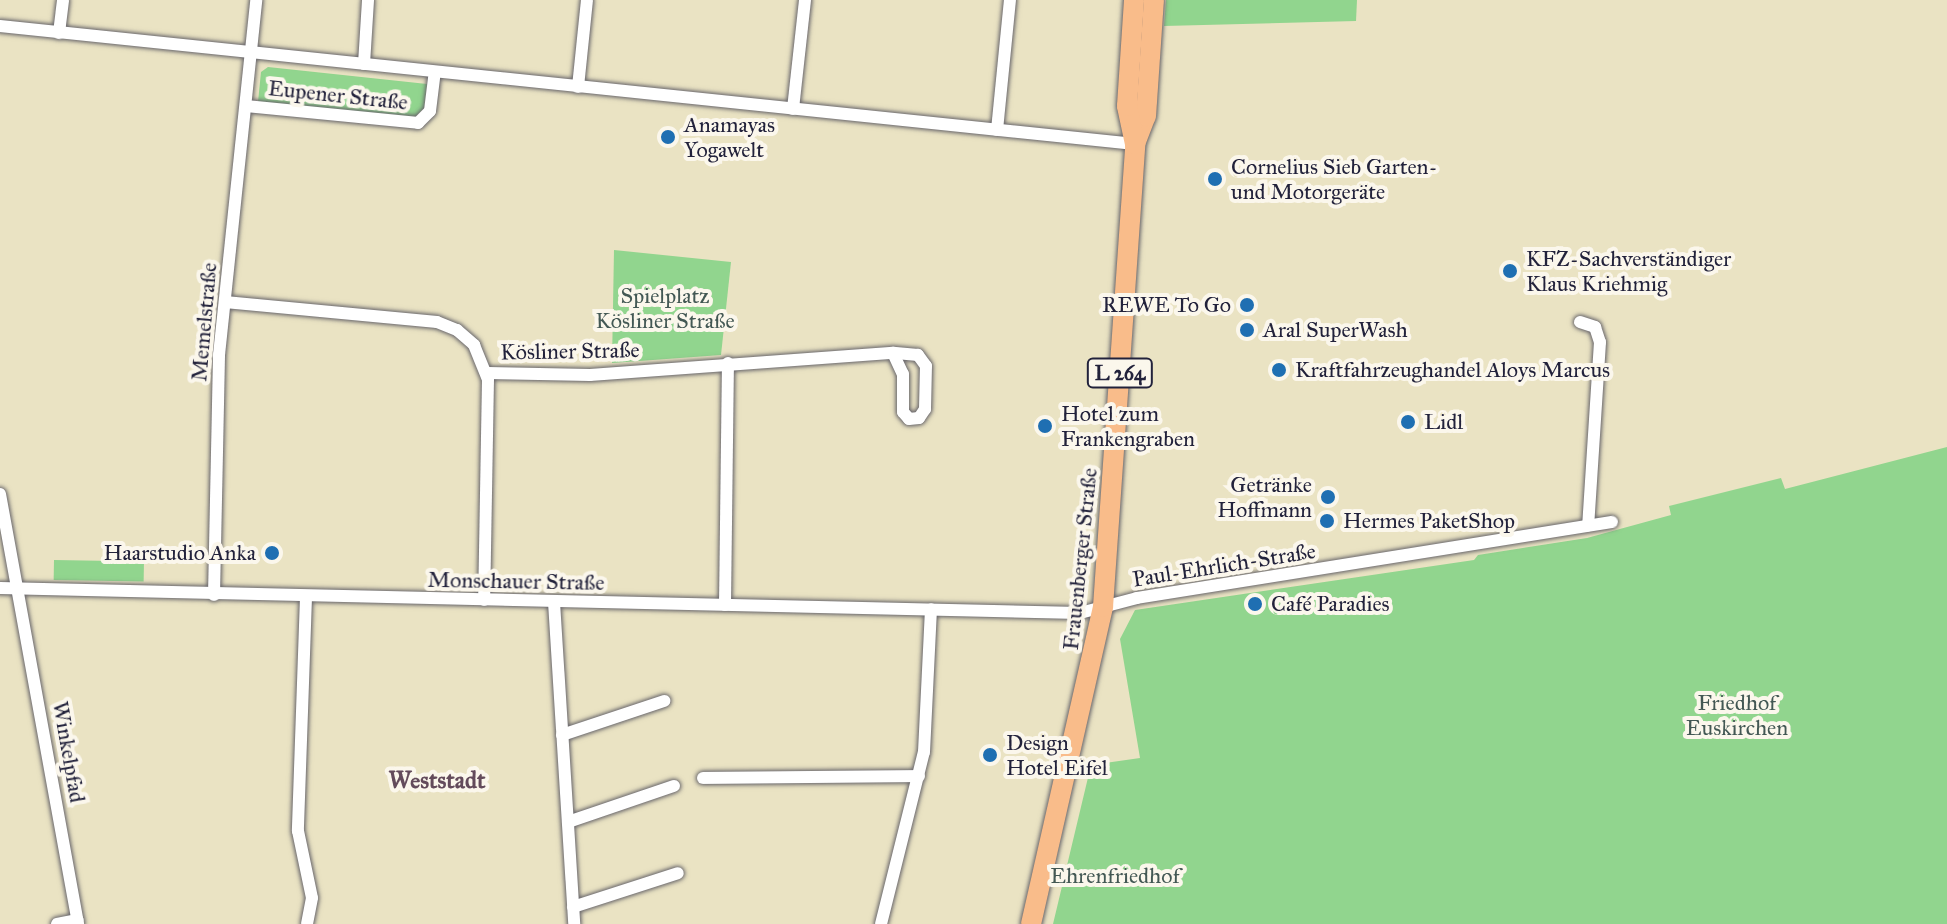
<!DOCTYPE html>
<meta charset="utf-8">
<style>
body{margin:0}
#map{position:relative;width:1947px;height:924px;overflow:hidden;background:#eae3c3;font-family:"IM FELL Great Primer",serif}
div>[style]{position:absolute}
.green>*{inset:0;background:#91d58e;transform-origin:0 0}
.roads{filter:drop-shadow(0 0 2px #68666b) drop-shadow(0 0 2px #68666b)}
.minor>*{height:12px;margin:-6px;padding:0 6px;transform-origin:6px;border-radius:6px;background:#fff}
.primary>*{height:20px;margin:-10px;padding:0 10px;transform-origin:10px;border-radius:10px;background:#f9bc8a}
.dots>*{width:22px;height:22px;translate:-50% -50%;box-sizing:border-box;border:4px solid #fbf7ec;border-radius:50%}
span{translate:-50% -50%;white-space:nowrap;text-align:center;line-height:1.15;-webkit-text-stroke:8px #fbf7ec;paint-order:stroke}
.shield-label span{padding:2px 6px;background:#fbf7ec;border:2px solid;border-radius:6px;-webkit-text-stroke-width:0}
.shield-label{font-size:20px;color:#22223b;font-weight:700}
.street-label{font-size:22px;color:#22223b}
.poi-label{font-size:22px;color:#22223b}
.left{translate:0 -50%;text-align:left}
.right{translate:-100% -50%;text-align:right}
.park-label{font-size:22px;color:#435854}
.neighbourhood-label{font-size:24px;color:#634b5b;font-weight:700}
</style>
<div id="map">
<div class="green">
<i style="clip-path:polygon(1166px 0,1357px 0,1356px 21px,1164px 26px)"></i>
<i style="clip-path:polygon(268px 67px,427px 84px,424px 108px,415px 117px,258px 102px,261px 72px)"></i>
<i style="clip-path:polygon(614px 250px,731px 262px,721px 355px,612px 363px)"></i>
<i style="clip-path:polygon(1947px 447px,1947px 924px,1053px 924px,1091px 765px,1140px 758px,1120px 639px,1135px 610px,1474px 560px,1478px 555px,1587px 538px,1671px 515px,1669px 506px,1781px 478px,1785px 489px)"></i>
<i style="left:54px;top:560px;width:90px;height:20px;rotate:1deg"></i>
</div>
<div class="roads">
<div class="minor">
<i style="left:0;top:26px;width:1141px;rotate:5.94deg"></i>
<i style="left:59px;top:33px;width:33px;rotate:-83deg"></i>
<i style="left:364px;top:64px;width:64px;rotate:-86.4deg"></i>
<i style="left:578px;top:87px;width:87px;rotate:-84.1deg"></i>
<i style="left:246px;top:106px;width:173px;rotate:5.6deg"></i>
<i style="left:418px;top:123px;width:17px;rotate:-45deg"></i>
<i style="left:430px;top:111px;width:39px;rotate:-83deg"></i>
<i style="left:793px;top:109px;width:110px;rotate:-83.7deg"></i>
<i style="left:997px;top:130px;width:131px;rotate:-84.3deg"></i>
<i style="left:225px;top:302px;width:213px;rotate:5.4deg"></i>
<i style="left:437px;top:322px;width:22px;rotate:22deg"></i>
<i style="left:457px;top:330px;width:23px;rotate:41deg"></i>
<i style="left:474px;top:345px;width:37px;rotate:68deg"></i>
<i style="left:488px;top:379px;width:221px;rotate:91deg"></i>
<i style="left:1580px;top:322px;width:16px;rotate:18deg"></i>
<i style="left:1595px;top:327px;width:16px;rotate:72deg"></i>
<i style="left:1600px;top:342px;width:184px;rotate:93.7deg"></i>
<i style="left:488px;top:373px;width:102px;rotate:1.1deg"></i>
<i style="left:590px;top:375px;width:304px;rotate:-4.2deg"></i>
<i style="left:893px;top:353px;width:23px;rotate:65deg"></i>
<i style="left:903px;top:374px;width:38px;rotate:90deg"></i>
<i style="left:903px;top:412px;width:9px;rotate:49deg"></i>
<i style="left:909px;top:419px;width:10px;rotate:-6deg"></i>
<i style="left:919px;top:418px;width:11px;rotate:-56deg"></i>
<i style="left:925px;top:409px;width:43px;rotate:-88.7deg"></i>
<i style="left:926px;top:366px;width:14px;rotate:-126deg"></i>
<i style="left:918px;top:355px;width:25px;rotate:-175deg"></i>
<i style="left:0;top:494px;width:437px;rotate:79.7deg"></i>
<i style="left:0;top:588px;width:1080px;rotate:1.33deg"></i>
<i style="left:1080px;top:613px;width:59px;rotate:-14.7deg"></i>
<i style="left:1137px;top:598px;width:481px;rotate:-9.1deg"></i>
<i style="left:214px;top:595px;width:240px;rotate:-88.8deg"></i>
<i style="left:219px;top:355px;width:357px;rotate:-84deg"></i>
<i style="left:306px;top:597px;width:234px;rotate:92deg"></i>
<i style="left:298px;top:831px;width:68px;rotate:78.2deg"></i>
<i style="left:312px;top:898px;width:26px;rotate:101deg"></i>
<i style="left:554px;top:602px;width:323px;rotate:86.4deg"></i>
<i style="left:725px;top:605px;width:242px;rotate:-89.3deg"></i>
<i style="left:562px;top:735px;width:108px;rotate:-18.4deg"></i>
<i style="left:703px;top:778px;width:216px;rotate:-0.5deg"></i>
<i style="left:568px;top:822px;width:112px;rotate:-18.8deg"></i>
<i style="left:573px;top:907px;width:110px;rotate:-17.9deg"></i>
<i style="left:57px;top:924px;width:21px;rotate:-11deg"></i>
<i style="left:881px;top:924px;width:177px;rotate:-76deg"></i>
<i style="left:924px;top:752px;width:143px;rotate:-87.2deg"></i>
</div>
<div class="primary">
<i style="left:1135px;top:144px;width:30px;rotate:-69deg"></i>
<i style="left:1146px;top:116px;width:116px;rotate:-86.1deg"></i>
<i style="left:1031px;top:924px;width:325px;rotate:-77.2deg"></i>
<i style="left:1103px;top:607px;width:464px;rotate:-86deg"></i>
<i style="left:1135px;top:144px;width:39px;rotate:-102deg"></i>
<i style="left:1127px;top:106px;width:106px;rotate:-86.2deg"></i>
</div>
</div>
<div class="dots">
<i style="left:668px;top:137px;background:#1f6fb2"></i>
<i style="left:1215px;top:179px;background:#1f6fb2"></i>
<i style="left:1510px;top:271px;background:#1f6fb2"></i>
<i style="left:1247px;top:305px;background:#1f6fb2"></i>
<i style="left:1247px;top:330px;background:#1f6fb2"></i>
<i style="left:1279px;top:370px;background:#1f6fb2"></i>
<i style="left:1408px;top:422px;background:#1f6fb2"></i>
<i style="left:1045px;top:426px;background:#1f6fb2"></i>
<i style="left:1328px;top:497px;background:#1f6fb2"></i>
<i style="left:1327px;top:521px;background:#1f6fb2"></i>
<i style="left:272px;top:553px;background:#1f6fb2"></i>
<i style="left:1255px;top:604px;background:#1f6fb2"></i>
<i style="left:990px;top:755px;background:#1f6fb2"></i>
</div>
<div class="shield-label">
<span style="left:1120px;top:373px">L 264</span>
</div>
<div class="street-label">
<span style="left:338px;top:95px;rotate:6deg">Eupener Straße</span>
<span style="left:204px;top:322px;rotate:-85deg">Memelstraße</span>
<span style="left:570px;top:351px;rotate:-1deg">Kösliner Straße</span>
<span style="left:1080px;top:559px;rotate:-84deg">Frauenberger Straße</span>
<span style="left:1224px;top:565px;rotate:-9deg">Paul-Ehrlich-Straße</span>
<span style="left:516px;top:581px;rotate:1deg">Monschauer Straße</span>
<span style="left:69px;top:752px;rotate:80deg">Winkelpfad</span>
</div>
<div class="poi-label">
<span class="left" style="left:684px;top:137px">Anamayas<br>Yogawelt</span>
<span class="left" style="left:1231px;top:179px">Cornelius Sieb Garten-<br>und Motorgeräte</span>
<span class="left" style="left:1526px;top:271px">KFZ-Sachverständiger<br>Klaus Kriehmig</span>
<span class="right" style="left:1231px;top:305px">REWE To Go</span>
<span class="left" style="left:1263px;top:330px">Aral SuperWash</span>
<span class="left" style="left:1295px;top:370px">Kraftfahrzeughandel Aloys Marcus</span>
<span class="left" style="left:1061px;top:426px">Hotel zum<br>Frankengraben</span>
<span class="left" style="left:1424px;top:422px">Lidl</span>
<span class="right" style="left:1312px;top:497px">Getränke<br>Hoffmann</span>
<span class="left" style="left:1343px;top:521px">Hermes PaketShop</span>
<span class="right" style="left:256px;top:553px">Haarstudio Anka</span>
<span class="left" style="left:1271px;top:604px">Café Paradies</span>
<span class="left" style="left:1006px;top:755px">Design<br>Hotel Eifel</span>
</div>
<div class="park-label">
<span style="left:665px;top:308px">Spielplatz<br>Kösliner Straße</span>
<span style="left:1737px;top:715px">Friedhof<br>Euskirchen</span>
<span style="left:1115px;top:876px">Ehrenfriedhof</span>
</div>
<div class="neighbourhood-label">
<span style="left:437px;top:781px">Weststadt</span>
</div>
</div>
